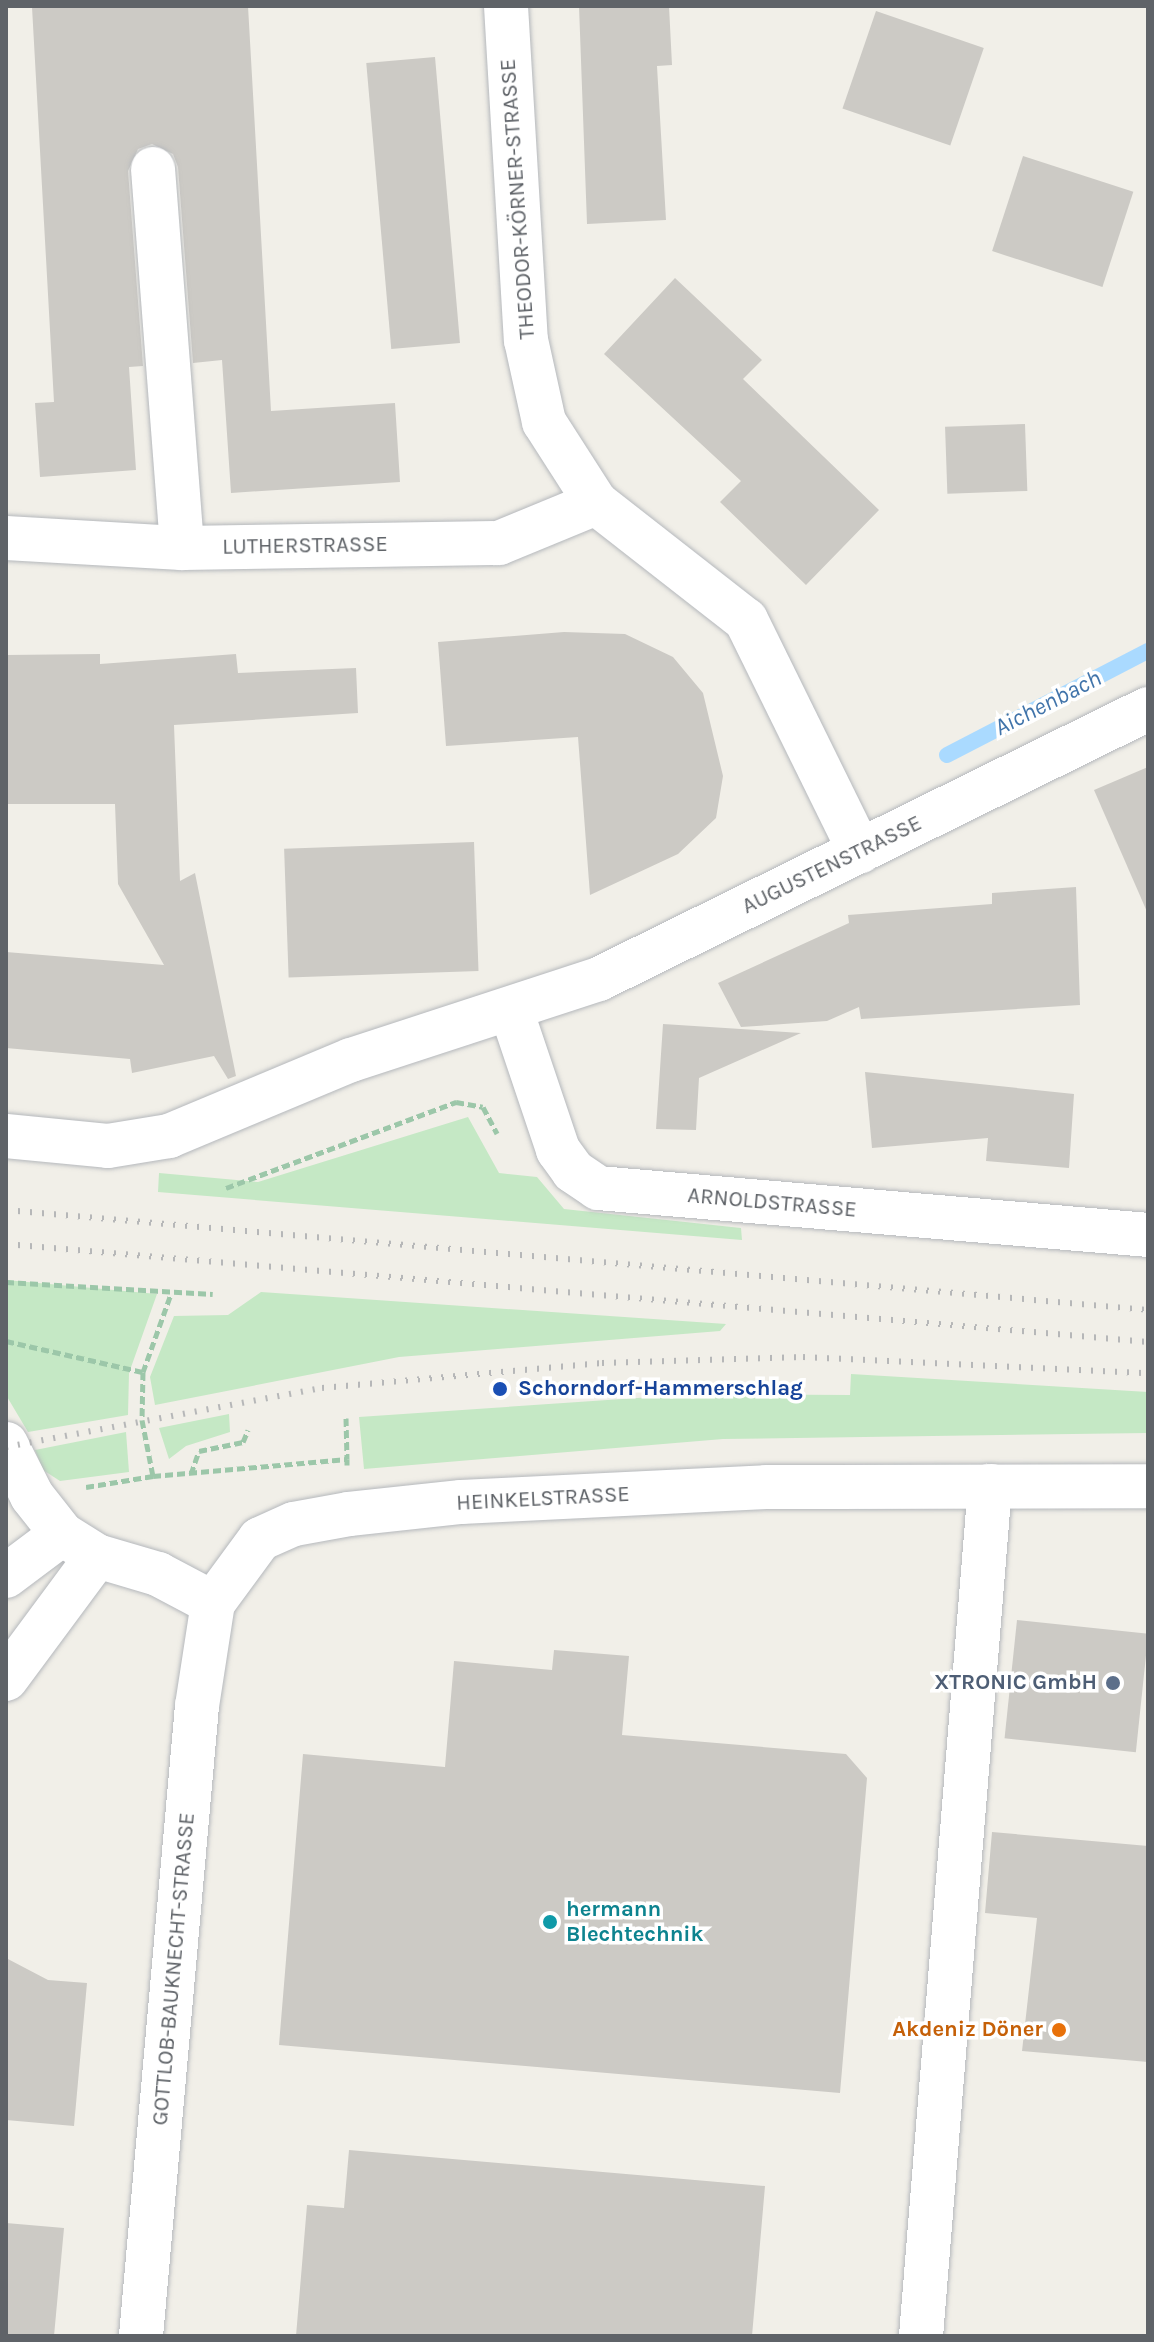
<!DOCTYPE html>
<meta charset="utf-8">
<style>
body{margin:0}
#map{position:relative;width:1154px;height:2342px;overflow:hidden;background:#f1efe8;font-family:Karla,sans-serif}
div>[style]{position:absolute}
.green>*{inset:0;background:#c5e8c5}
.stream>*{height:16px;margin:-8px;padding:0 8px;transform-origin:8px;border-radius:8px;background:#aadaff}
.building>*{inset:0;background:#cccac5;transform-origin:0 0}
.path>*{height:5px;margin-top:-2.5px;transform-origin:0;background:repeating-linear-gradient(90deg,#9cc7a9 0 8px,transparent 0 12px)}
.roads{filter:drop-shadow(0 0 2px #b5b8bc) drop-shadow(0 0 2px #b5b8bc)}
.minor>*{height:44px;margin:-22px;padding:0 22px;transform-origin:22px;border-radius:22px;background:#fff}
.rail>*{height:6px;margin-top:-3px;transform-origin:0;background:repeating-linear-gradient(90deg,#b6b7b8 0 2px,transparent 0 12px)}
.dots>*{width:22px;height:22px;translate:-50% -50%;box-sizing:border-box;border:4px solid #fff;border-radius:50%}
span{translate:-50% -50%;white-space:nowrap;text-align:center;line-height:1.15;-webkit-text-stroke:7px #fff;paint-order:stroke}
.street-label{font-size:22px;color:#5f6368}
.transit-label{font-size:22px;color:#164399;font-weight:700}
.left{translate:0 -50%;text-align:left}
.service-label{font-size:22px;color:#4e5e75;font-weight:700}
.right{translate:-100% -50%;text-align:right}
.culture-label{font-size:22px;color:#0d838f;font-weight:700}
.food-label{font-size:22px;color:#c56008;font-weight:700}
.water-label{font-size:24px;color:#4174aa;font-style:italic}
.frame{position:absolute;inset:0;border:8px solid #5f6368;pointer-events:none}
</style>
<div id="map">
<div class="green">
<i style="clip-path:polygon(468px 1117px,499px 1173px,537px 1177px,564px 1209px,741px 1228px,742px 1240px,158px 1192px,159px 1173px,258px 1182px)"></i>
<i style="clip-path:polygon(6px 1280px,157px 1294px,129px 1373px,128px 1415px,28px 1432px,6px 1395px)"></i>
<i style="clip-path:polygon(261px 1292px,726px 1324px,720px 1331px,399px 1357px,155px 1405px,150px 1377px,174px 1316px,228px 1315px)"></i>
<i style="clip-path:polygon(851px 1374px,1148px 1392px,1148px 1433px,723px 1439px,364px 1469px,359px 1417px,696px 1394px,850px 1395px)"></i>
<i style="clip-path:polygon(229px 1414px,230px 1432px,186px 1446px,169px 1459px,159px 1428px)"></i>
<i style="clip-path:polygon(126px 1432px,129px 1472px,60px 1481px,43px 1470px,35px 1450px)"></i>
</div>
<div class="stream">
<i style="left:947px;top:755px;width:226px;rotate:-27.4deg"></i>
</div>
<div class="building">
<i style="clip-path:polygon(248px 6px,271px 411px,395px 403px,400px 482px,231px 493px,222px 360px,193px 363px,178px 167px,173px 154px,152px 144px,138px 149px,128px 171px,143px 366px,129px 367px,136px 470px,40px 477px,35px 403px,54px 402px,32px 7px)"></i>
<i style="clip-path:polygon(579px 6px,669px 6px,672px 65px,657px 66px,666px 220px,587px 224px)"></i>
<i style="left:876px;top:11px;width:114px;height:103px;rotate:19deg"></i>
<i style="left:435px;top:57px;width:287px;height:69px;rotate:85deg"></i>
<i style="left:1023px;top:156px;width:116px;height:100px;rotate:18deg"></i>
<i style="clip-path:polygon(675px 278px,762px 360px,743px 379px,879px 510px,806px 585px,720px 502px,741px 481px,604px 354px)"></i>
<i style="left:1025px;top:424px;width:67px;height:80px;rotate:88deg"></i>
<i style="clip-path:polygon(564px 632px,625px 634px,673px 657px,703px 693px,723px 776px,716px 818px,678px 854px,590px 895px,578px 737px,446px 746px,438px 642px)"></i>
<i style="clip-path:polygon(100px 654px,100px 664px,236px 654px,238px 673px,356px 668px,358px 713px,174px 725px,180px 881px,195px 873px,236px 1076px,228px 1079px,214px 1056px,132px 1073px,130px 1059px,6px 1048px,6px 952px,164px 965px,118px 884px,115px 804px,6px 804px,6px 655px)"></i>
<i style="clip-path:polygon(1148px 767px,1148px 914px,1094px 790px)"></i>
<i style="left:474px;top:842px;width:129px;height:190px;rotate:88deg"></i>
<i style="clip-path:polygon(1076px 887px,1080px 1005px,861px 1019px,859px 1007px,827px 1021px,741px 1027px,718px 983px,849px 923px,848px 915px,992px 904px,992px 893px)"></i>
<i style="clip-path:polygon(663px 1024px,801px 1033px,699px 1078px,696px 1130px,656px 1129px)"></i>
<i style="clip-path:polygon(865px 1072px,1074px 1094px,1069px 1168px,986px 1161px,988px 1138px,872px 1148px)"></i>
<i style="left:1017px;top:1620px;width:132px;height:119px;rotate:6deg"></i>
<i style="clip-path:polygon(554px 1650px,629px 1656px,622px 1735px,846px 1754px,867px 1778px,840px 2093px,279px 2045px,303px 1754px,445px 1767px,454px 1661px,552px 1670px)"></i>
<i style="clip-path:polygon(992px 1832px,1148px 1846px,1148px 2062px,1022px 2051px,1037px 1918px,985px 1913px)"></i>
<i style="clip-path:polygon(6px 1958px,48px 1980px,87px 1983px,74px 2126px,6px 2120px)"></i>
<i style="clip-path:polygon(349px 2150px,765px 2186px,752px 2336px,296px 2336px,307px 2205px,344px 2208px)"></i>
<i style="clip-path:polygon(6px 2223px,64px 2228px,54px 2336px,6px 2336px)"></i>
</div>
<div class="path">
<i style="left:226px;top:1188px;width:246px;rotate:-20.5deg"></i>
<i style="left:456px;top:1102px;width:27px;rotate:10deg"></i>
<i style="left:483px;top:1107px;width:30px;rotate:62deg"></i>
<i style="left:6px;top:1282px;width:207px;rotate:3.3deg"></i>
<i style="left:6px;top:1341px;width:140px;rotate:12.8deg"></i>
<i style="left:143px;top:1372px;width:48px;rotate:91.2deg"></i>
<i style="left:142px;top:1420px;width:57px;rotate:78.9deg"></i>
<i style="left:153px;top:1476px;width:195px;rotate:-5deg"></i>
<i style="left:347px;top:1459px;width:6px;rotate:90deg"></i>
<i style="left:143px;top:1372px;width:83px;rotate:-70.3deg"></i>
<i style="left:346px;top:1418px;width:41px;rotate:88.6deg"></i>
<i style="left:191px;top:1474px;width:24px;rotate:-71deg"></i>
<i style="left:199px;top:1451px;width:45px;rotate:-11.6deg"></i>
<i style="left:243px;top:1442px;width:13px;rotate:-67deg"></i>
<i style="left:86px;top:1487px;width:68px;rotate:-9.3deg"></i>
</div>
<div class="roads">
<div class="minor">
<i style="left:506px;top:6px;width:335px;rotate:86.6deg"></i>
<i style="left:526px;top:340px;width:84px;rotate:77.6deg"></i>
<i style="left:544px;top:422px;width:96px;rotate:57.3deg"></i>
<i style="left:596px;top:503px;width:190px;rotate:38deg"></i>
<i style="left:746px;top:620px;width:258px;rotate:63.8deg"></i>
<i style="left:153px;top:169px;width:380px;rotate:85.6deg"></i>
<i style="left:6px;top:538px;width:176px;rotate:3.3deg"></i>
<i style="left:182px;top:548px;width:317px;rotate:-0.9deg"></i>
<i style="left:499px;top:543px;width:105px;rotate:-22.4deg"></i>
<i style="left:511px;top:1010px;width:148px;rotate:71.4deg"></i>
<i style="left:558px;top:1150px;width:26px;rotate:54deg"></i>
<i style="left:573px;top:1171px;width:30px;rotate:34deg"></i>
<i style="left:598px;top:1188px;width:552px;rotate:4.88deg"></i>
<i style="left:6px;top:1136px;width:102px;rotate:5.6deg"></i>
<i style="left:108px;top:1146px;width:62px;rotate:-9.3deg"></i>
<i style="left:169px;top:1136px;width:197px;rotate:-22.7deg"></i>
<i style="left:351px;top:1060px;width:261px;rotate:-18.1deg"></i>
<i style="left:599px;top:979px;width:612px;rotate:-26.19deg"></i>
<i style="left:6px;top:1444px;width:58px;rotate:63.4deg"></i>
<i style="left:32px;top:1496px;width:48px;rotate:51.7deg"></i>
<i style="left:62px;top:1534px;width:41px;rotate:32.2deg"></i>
<i style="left:97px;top:1556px;width:64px;rotate:16.4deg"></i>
<i style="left:158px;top:1574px;width:62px;rotate:27.8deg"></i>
<i style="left:6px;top:1576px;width:70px;rotate:-36.9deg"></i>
<i style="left:6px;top:1679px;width:153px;rotate:-53.5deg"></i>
<i style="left:141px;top:2336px;width:632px;rotate:-84.92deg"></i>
<i style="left:197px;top:1706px;width:104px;rotate:-81.2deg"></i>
<i style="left:213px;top:1603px;width:79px;rotate:-53.7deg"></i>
<i style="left:260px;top:1539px;width:37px;rotate:-24deg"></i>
<i style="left:294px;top:1524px;width:56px;rotate:-10.3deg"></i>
<i style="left:349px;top:1514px;width:113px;rotate:-6.1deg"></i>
<i style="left:461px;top:1502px;width:305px;rotate:-2.8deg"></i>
<i style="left:766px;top:1487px;width:382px;rotate:-0.1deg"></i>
<i style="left:921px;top:2336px;width:853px;rotate:-85.36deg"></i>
</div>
</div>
<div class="rail">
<i style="left:6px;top:1210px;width:1146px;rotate:5deg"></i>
<i style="left:6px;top:1244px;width:1146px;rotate:4.9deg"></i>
<i style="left:6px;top:1447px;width:321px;rotate:-10.6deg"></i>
<i style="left:322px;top:1388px;width:281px;rotate:-5.1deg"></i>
<i style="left:602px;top:1363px;width:201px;rotate:-1.7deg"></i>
<i style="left:803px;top:1357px;width:345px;rotate:2.7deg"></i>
</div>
<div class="dots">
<i style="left:500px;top:1389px;background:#1a4fb4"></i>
<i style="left:1113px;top:1683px;background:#5c6f8a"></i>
<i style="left:550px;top:1922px;background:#0f9aa8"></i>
<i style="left:1059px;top:2030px;background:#e8710a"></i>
</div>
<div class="street-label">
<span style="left:518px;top:199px;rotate:-94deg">THEODOR-KÖRNER-STRASSE</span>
<span style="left:305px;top:546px;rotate:-1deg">LUTHERSTRASSE</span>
<span style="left:832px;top:865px;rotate:-26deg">AUGUSTENSTRASSE</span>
<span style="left:772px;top:1203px;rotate:5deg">ARNOLDSTRASSE</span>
<span style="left:543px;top:1499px;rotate:-3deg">HEINKELSTRASSE</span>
<span style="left:174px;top:1969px;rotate:-85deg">GOTTLOB-BAUKNECHT-STRASSE</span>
</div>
<div class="transit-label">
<span class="left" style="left:518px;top:1389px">Schorndorf-Hammerschlag</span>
</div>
<div class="service-label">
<span class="right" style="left:1097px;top:1683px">XTRONIC GmbH</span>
</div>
<div class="culture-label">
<span class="left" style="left:566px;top:1922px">hermann<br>Blechtechnik</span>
</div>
<div class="food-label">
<span class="right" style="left:1043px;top:2030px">Akdeniz Döner</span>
</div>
<div class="water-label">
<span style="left:1048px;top:703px;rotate:-27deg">Aichenbach</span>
</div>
<div class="frame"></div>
</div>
